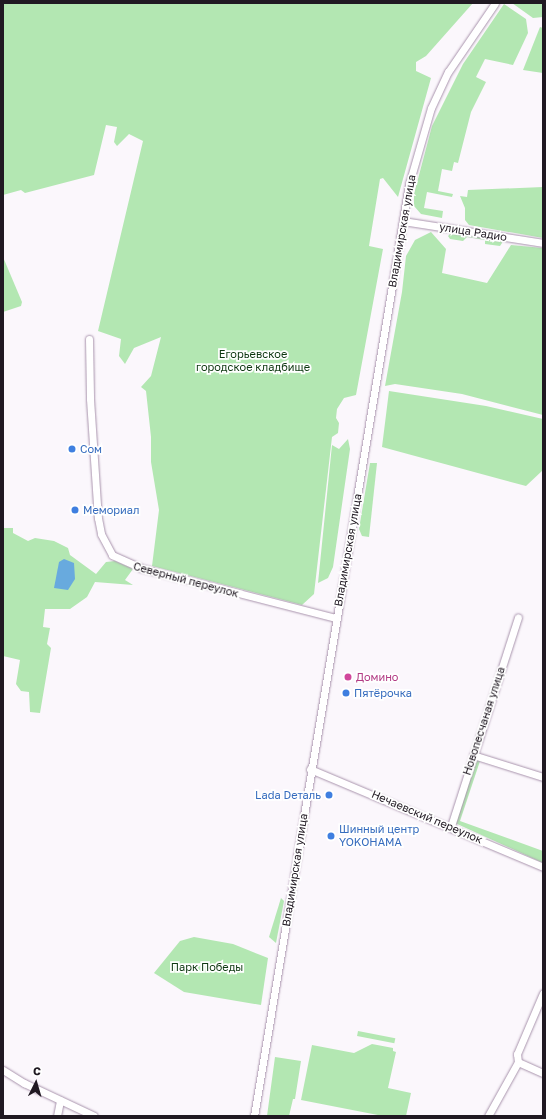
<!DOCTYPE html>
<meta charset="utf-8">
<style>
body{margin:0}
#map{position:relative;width:546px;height:1119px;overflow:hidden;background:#fbf7fc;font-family:"Golos Text",sans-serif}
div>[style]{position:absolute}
.green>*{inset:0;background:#b3e7b2;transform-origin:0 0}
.water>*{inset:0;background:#68aade}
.roads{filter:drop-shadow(0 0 1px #a994ad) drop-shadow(0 0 1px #a994ad)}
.minor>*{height:7px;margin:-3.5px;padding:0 3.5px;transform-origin:3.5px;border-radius:3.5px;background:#fff}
.dots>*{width:11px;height:11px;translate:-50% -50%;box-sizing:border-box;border:2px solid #fff;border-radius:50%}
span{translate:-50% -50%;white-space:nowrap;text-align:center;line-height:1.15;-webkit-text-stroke:3.5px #fff;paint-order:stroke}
.street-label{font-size:11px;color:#201922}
.park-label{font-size:11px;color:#0e3811}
.shop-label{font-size:11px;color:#366cbe}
.left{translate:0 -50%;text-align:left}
.right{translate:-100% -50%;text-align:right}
.hotel-label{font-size:11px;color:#b23c85}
.frame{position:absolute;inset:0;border:4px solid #201922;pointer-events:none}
.north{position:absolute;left:16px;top:1063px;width:40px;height:40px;-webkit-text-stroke:3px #fff;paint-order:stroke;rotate:5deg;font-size:11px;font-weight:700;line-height:16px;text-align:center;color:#201922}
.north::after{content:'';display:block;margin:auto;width:14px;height:18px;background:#201922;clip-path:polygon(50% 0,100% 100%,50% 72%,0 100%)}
</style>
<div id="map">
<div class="green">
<i style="clip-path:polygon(3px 3px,473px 3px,426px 56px,416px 62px,416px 71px,431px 78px,398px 197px,383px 178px,380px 179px,369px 246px,383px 249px,356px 395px,344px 398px,337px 409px,336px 418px,339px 423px,338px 433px,332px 437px,314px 594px,302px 605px,152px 566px,159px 510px,151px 462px,151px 437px,146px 391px,141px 387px,151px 376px,161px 337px,134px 348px,125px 364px,119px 356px,121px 339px,98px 331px,143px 141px,129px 134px,117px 146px,114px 142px,117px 127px,106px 125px,94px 175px,25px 193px,21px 190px,3px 195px)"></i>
<i style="clip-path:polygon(512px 3px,543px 3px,543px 17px,533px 18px)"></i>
<i style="clip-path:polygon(504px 4px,526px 19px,528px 33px,513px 65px,485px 59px,476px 77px,486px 82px,471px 112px,458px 163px,454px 162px,452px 171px,442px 169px,438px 191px,453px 194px,452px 197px,427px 192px,424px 208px,443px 211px,442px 218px,421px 214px,414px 206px,414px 194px,432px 126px,463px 64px)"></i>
<i style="clip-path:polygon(540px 27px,543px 28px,543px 73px,523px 70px)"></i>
<i style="clip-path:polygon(543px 187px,543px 238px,469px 225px,465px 220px,465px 208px,460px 196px,467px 197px,468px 190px)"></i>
<i style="clip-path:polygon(431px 232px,446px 249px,442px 273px,487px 283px,511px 245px,543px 248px,543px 415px,462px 394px,395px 384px,385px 386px,402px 292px,406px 256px,415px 240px)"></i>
<i style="clip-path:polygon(451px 233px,501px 240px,502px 243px,500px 246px,485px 244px,485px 240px,467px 237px,463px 241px,450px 239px,448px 236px)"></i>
<i style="clip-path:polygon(3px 257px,22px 302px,21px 306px,3px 312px)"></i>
<i style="clip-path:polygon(389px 391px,486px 406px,543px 419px,543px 470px,526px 486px,382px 447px)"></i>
<i style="clip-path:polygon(348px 439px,350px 449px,333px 567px,328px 578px,318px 583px,332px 445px,339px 449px)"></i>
<i style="clip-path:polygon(370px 463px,377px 463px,369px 537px,362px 536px,359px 529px)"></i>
<i style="clip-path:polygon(3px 525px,4px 528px,13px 528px,13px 533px,28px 541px,35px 538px,54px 541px,68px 548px,70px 555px,96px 574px,106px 562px,115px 561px,133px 569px,125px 580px,133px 585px,95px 582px,87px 597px,70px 609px,45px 609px,43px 627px,50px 628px,47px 644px,51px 648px,40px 713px,30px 712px,29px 692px,21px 691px,16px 684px,20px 660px,3px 656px)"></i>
<i style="clip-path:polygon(475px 759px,507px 769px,480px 761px,460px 821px,543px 851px,543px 863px,455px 823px)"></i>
<i style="clip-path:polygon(281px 898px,284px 901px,276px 943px,269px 937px)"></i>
<i style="clip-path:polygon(194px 937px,233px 944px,268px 958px,261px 1005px,184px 992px,154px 973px,180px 941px)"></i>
<i style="left:358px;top:1031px;width:38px;height:5px;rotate:11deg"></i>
<i style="clip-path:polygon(372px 1044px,393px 1048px,393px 1051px,396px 1052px,388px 1088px,411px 1093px,406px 1116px,383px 1116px,301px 1100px,312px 1045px,354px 1053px)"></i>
<i style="clip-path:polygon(275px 1057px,301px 1061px,295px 1099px,293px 1099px,289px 1116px,267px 1116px)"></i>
</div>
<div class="water">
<i style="clip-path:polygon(64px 559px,74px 563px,75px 579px,68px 590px,54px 588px,59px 562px)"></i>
</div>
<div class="roads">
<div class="minor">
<i style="left:403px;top:221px;width:142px;rotate:8.9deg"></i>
<i style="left:89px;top:339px;width:60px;rotate:89deg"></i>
<i style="left:90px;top:399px;width:119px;rotate:86.2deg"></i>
<i style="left:98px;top:518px;width:16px;rotate:79deg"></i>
<i style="left:101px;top:534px;width:24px;rotate:62deg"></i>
<i style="left:112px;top:555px;width:32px;rotate:24deg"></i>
<i style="left:141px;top:568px;width:201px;rotate:14.4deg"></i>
<i style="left:473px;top:755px;width:73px;rotate:17.4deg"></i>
<i style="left:310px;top:769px;width:253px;rotate:22.8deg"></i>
<i style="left:451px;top:826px;width:219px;rotate:-72.2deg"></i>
<i style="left:518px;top:1062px;width:27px;rotate:24deg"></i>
<i style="left:3px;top:1070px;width:25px;rotate:32deg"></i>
<i style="left:24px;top:1083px;width:77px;rotate:25.2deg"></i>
<i style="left:57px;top:1116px;width:16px;rotate:-79deg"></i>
<i style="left:254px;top:1116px;width:945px;rotate:-80.56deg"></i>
<i style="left:409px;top:184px;width:79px;rotate:-73.9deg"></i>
<i style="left:431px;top:108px;width:40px;rotate:-65deg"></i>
<i style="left:448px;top:72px;width:83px;rotate:-55.7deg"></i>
<i style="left:488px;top:1116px;width:62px;rotate:-60.9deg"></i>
<i style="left:518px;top:1062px;width:8px;rotate:-97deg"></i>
<i style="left:517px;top:1054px;width:66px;rotate:-66.9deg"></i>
</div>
</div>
<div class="dots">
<i style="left:72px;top:449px;background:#3f7fe0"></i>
<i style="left:75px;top:510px;background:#3f7fe0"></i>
<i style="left:348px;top:677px;background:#d1479c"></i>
<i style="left:346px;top:693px;background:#3f7fe0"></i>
<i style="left:329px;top:795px;background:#3f7fe0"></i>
<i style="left:331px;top:836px;background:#3f7fe0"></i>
</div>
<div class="street-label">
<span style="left:402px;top:231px;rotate:-80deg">Владимирская улица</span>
<span style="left:473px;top:232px;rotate:9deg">улица Радио</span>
<span style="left:348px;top:550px;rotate:-80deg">Владимирская улица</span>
<span style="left:186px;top:580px;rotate:15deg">Северный переулок</span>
<span style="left:484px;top:721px;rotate:-72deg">Новопесчаная улица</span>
<span style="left:427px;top:817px;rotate:23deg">Нечаевский переулок</span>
<span style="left:295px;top:870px;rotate:-81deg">Владимирская улица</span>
</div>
<div class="park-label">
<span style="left:253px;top:361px">Егорьевское<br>городское кладбище</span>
<span style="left:207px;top:967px">Парк Победы</span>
</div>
<div class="shop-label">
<span class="left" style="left:80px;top:449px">Сом</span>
<span class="left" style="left:83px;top:510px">Мемориал</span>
<span class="left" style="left:354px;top:693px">Пятёрочка</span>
<span class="right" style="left:321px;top:795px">Lada Dеталь</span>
<span class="left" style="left:339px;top:836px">Шинный центр<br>YOKOHAMA</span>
</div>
<div class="hotel-label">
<span class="left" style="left:356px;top:677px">Домино</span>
</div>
<div class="frame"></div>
<div class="north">С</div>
</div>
